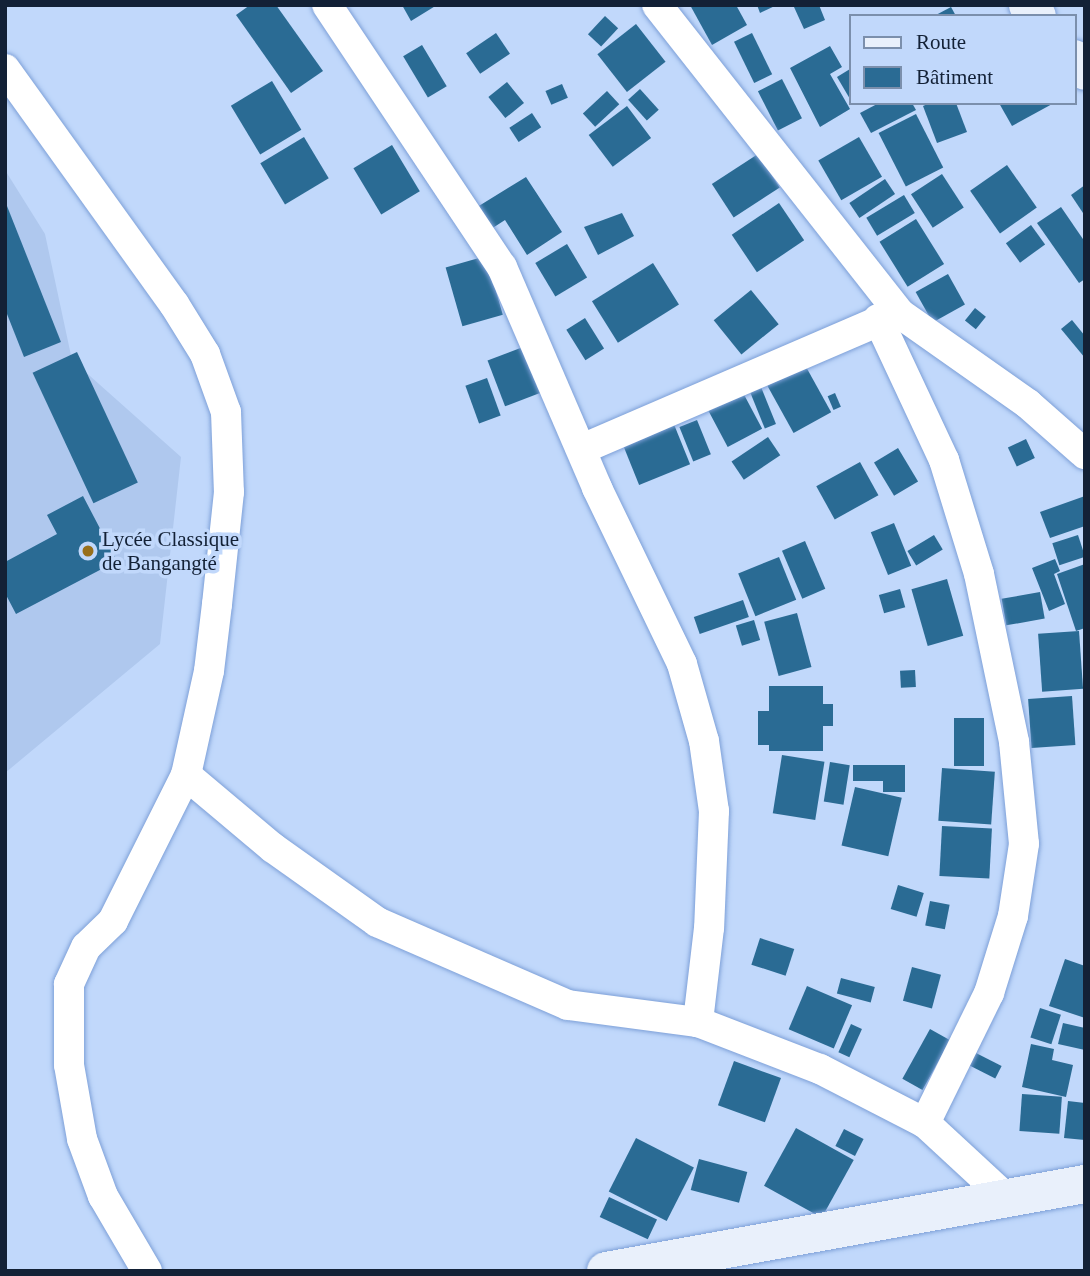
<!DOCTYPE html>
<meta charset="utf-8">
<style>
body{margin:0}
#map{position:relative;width:1090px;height:1276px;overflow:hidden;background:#c1d8fb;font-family:"Times New Roman",serif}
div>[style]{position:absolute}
.built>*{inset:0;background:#afc8ee}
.building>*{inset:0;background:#2a6b94;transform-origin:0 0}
.roads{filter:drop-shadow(0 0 2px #7da0d8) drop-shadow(0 0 2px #7da0d8)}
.street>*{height:30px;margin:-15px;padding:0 15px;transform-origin:15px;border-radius:15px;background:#fff}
.secondary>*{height:38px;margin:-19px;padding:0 19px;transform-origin:19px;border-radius:19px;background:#e9f0fb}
.dots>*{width:19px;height:19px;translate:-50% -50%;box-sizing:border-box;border:4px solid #c1d8fb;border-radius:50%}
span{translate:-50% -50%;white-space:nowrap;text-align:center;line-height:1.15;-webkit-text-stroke:7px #c1d8fb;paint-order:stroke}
.poi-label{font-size:21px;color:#132136}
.left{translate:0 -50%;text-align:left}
.frame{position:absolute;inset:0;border:7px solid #132136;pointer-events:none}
.legend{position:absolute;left:849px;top:14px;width:228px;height:91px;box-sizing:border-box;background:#c1d8fb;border:2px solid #7b8fac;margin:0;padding:9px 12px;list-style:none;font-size:21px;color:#132136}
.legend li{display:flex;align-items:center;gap:14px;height:35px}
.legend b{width:35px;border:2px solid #7b8fac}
</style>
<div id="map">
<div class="built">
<i style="clip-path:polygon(5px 170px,45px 234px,72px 360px,181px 457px,160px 644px,5px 773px)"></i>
</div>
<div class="building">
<i style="clip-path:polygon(250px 5px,276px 5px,323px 71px,291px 93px,236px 15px)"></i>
<i style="clip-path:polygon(402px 5px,437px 5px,411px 21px)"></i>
<i style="clip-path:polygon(690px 5px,736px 5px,747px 25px,712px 45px)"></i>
<i style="clip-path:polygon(757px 5px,777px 5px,760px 13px)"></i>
<i style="clip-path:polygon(819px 5px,825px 20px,804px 29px,794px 7px)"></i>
<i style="clip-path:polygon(951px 7px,956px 16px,934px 16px)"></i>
<i style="left:605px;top:16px;width:18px;height:25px;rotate:43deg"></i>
<i style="left:636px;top:24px;width:48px;height:49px;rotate:52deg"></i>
<i style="left:496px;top:33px;width:25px;height:36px;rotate:56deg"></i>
<i style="left:752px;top:33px;width:46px;height:20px;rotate:64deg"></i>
<i style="left:422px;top:45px;width:48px;height:22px;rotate:59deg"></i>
<i style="clip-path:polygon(830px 46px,842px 67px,830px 74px,850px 109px,820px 127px,790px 68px)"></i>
<i style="clip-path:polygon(850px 69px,850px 99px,837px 77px)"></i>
<i style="left:782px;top:79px;width:44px;height:27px;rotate:63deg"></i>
<i style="left:272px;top:81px;width:57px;height:48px;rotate:59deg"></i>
<i style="left:507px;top:82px;width:27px;height:24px;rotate:51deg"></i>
<i style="left:562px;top:84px;width:15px;height:18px;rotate:67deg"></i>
<i style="left:640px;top:89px;width:28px;height:16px;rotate:48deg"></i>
<i style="left:607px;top:91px;width:18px;height:33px;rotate:47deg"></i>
<i style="clip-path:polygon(879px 103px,912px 103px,916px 110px,871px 133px,860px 113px)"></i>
<i style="clip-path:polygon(930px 103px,956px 103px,967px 132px,937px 143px,923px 106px)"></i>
<i style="clip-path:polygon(999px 103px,1054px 103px,1012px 126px)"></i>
<i style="left:627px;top:106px;width:40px;height:48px;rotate:53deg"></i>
<i style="left:532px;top:113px;width:17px;height:27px;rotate:57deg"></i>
<i style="left:916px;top:114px;width:60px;height:42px;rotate:63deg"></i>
<i style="left:304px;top:137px;width:48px;height:51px;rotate:59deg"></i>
<i style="left:859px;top:137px;width:46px;height:47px;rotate:60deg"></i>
<i style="left:392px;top:145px;width:54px;height:45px;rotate:59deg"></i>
<i style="left:758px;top:154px;width:40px;height:55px;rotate:57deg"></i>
<i style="left:1007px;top:165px;width:52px;height:45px;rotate:55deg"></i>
<i style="left:942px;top:174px;width:40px;height:37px;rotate:57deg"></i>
<i style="clip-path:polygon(526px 177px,562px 232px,527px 255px,505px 220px,488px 231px,474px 209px)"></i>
<i style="left:885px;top:179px;width:18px;height:43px;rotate:56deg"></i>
<i style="clip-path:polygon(1085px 185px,1085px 216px,1071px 195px)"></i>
<i style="left:904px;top:195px;width:21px;height:44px;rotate:59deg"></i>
<i style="clip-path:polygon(5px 201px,61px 342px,24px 357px,5px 309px)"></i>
<i style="left:779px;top:203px;width:45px;height:57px;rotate:56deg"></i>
<i style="clip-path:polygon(1061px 207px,1085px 242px,1085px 279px,1079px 283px,1037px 223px)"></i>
<i style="clip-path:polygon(622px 213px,634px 236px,598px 255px,584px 227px)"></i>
<i style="left:916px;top:219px;width:53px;height:43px;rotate:58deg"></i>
<i style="left:1031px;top:225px;width:24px;height:31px;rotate:54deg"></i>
<i style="left:567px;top:244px;width:39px;height:37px;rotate:59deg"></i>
<i style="left:486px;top:256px;width:61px;height:42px;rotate:74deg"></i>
<i style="left:653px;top:263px;width:49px;height:72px;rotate:58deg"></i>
<i style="left:948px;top:274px;width:35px;height:37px;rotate:61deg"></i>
<i style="left:751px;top:290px;width:44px;height:48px;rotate:51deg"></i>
<i style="left:975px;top:308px;width:14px;height:16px;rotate:39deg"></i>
<i style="left:585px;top:318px;width:36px;height:22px;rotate:58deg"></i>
<i style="clip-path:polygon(1072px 320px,1085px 336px,1085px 358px,1061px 329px)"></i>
<i style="left:523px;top:347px;width:49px;height:38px;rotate:69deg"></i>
<i style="left:77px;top:352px;width:144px;height:49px;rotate:65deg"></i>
<i style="left:805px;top:365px;width:54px;height:43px;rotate:61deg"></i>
<i style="left:487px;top:378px;width:40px;height:23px;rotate:70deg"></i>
<i style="left:761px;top:387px;width:40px;height:12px;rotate:68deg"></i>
<i style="left:741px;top:389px;width:45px;height:39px;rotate:62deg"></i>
<i style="left:835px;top:393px;width:15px;height:8px;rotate:67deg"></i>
<i style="left:671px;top:417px;width:51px;height:55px;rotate:68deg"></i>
<i style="left:697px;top:420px;width:37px;height:19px;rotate:68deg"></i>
<i style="left:768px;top:437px;width:22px;height:44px;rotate:56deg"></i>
<i style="left:1026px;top:439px;width:21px;height:20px;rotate:65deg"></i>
<i style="left:898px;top:448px;width:39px;height:28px;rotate:59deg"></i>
<i style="left:860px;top:462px;width:38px;height:50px;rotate:61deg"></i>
<i style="clip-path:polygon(83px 496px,117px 561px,16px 614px,5px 593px,5px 562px,57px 534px,47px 515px)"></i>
<i style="clip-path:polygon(1085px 496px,1085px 526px,1050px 538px,1040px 512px)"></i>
<i style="left:894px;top:523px;width:46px;height:25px;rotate:68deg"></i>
<i style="left:934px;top:535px;width:17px;height:31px;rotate:59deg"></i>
<i style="left:1078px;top:535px;width:23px;height:27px;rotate:72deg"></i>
<i style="left:805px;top:541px;width:52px;height:25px;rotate:67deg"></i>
<i style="left:779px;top:557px;width:46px;height:44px;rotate:68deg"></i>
<i style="clip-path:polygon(1055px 559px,1060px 571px,1054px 574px,1065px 604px,1049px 611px,1032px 568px)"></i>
<i style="clip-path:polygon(1085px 564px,1085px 628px,1076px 631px,1057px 574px)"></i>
<i style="left:947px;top:579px;width:59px;height:37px;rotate:74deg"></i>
<i style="left:900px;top:589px;width:19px;height:22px;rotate:74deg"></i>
<i style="left:1040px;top:592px;width:27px;height:39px;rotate:80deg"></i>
<i style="left:743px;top:600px;width:18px;height:52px;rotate:71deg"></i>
<i style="left:797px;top:613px;width:56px;height:34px;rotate:75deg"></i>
<i style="left:754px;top:620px;width:21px;height:19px;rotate:73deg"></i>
<i style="left:1079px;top:631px;width:58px;height:41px;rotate:86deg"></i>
<i style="left:915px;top:670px;width:17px;height:15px;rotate:87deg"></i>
<i style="clip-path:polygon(769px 686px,823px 686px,823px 704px,833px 704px,833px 726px,823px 726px,823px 751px,769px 751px,769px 745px,758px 745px,758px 711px,769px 711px)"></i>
<i style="left:1072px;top:696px;width:49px;height:44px;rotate:86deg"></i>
<i style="left:954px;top:718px;width:30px;height:48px"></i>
<i style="left:782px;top:755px;width:43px;height:59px;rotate:9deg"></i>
<i style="left:830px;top:762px;width:20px;height:40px;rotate:9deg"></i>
<i style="clip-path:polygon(853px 765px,905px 765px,905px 792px,883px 792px,883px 781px,853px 781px)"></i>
<i style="left:942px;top:768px;width:53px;height:53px;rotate:4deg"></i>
<i style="left:855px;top:787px;width:48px;height:60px;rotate:13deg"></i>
<i style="left:942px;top:826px;width:50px;height:50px;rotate:3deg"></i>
<i style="left:898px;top:885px;width:27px;height:25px;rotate:17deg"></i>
<i style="left:930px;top:901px;width:20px;height:25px;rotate:11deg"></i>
<i style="left:760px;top:938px;width:36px;height:28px;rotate:18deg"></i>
<i style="clip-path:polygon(1065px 959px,1085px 966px,1085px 1018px,1049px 1006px)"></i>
<i style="left:912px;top:967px;width:30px;height:35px;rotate:15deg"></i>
<i style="left:841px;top:978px;width:35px;height:16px;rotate:15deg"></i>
<i style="left:807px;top:986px;width:49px;height:47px;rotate:23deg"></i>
<i style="left:1040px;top:1008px;width:22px;height:31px;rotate:18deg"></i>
<i style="clip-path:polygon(1063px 1023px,1085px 1028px,1085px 1050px,1058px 1044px)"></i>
<i style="left:851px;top:1024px;width:12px;height:31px;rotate:24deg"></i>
<i style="left:930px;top:1029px;width:23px;height:57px;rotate:29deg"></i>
<i style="clip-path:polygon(1031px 1044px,1054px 1049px,1052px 1060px,1073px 1065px,1066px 1097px,1022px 1087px)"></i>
<i style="left:974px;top:1052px;width:31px;height:14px;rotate:27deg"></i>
<i style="left:734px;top:1061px;width:50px;height:47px;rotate:20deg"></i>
<i style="left:1022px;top:1094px;width:40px;height:37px;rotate:4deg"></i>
<i style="clip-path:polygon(1068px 1101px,1085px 1103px,1085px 1140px,1064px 1138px)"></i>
<i style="left:796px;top:1128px;width:66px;height:66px;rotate:29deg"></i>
<i style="left:844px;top:1129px;width:22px;height:19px;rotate:27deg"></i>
<i style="left:636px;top:1138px;width:65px;height:60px;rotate:27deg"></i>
<i style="left:699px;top:1159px;width:50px;height:32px;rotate:15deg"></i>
<i style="left:609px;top:1197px;width:53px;height:22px;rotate:25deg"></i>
</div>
<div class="roads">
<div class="street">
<i style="left:327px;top:5px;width:315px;rotate:56.3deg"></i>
<i style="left:502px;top:267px;width:241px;rotate:66.7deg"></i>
<i style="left:597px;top:488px;width:195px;rotate:64.2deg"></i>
<i style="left:682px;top:664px;width:80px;rotate:74.1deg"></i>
<i style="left:704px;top:741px;width:71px;rotate:81.9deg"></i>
<i style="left:714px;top:811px;width:117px;rotate:92.4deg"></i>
<i style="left:709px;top:928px;width:95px;rotate:96.7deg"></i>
<i style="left:657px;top:5px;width:392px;rotate:51.8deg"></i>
<i style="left:899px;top:313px;width:158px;rotate:35.2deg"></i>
<i style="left:1028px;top:404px;width:76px;rotate:41.3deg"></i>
<i style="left:5px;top:69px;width:289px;rotate:54.3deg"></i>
<i style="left:174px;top:304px;width:59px;rotate:58.2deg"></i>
<i style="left:205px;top:354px;width:62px;rotate:70.1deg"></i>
<i style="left:226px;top:412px;width:80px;rotate:87.9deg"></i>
<i style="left:229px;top:492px;width:113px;rotate:96.1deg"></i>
<i style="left:217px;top:604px;width:67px;rotate:96.8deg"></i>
<i style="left:209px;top:671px;width:107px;rotate:102.5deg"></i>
<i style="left:186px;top:775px;width:163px;rotate:116.6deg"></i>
<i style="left:113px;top:921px;width:37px;rotate:136deg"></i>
<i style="left:86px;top:947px;width:41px;rotate:114.7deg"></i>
<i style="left:69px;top:984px;width:81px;rotate:90deg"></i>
<i style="left:69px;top:1065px;width:75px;rotate:80deg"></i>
<i style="left:82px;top:1139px;width:61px;rotate:69.8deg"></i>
<i style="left:103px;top:1196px;width:87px;rotate:59.6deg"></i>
<i style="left:878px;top:319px;width:156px;rotate:64.9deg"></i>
<i style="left:944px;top:460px;width:119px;rotate:72.9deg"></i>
<i style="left:979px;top:574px;width:172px;rotate:78.2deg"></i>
<i style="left:1014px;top:742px;width:102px;rotate:84.4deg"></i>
<i style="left:1024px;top:844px;width:73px;rotate:98.7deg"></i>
<i style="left:1013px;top:916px;width:81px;rotate:107.3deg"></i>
<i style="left:989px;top:993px;width:145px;rotate:116.2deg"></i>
<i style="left:582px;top:449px;width:341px;rotate:-23.3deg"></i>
<i style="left:186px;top:775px;width:114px;rotate:40deg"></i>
<i style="left:273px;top:848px;width:128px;rotate:35.4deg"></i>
<i style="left:377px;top:922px;width:208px;rotate:23.5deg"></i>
<i style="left:568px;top:1005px;width:131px;rotate:7.5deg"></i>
<i style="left:698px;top:1022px;width:131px;rotate:21.1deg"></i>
<i style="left:820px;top:1069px;width:118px;rotate:27.2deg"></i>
<i style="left:925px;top:1123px;width:108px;rotate:42.7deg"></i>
</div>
<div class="secondary">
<i style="left:1028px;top:5px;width:14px;rotate:51deg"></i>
<i style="left:1074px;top:59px;width:16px;rotate:47deg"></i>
<i style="left:606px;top:1271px;width:487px;rotate:-10.3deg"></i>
</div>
</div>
<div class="dots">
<i style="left:88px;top:551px;background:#986f1b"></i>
</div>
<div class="poi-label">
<span class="left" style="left:102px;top:551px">Lycée Classique<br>de Bangangté</span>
</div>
<div class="frame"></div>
<ul class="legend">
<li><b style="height:9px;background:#e9f0fb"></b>Route</li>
<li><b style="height:19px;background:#2a6b94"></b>Bâtiment</li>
</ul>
</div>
